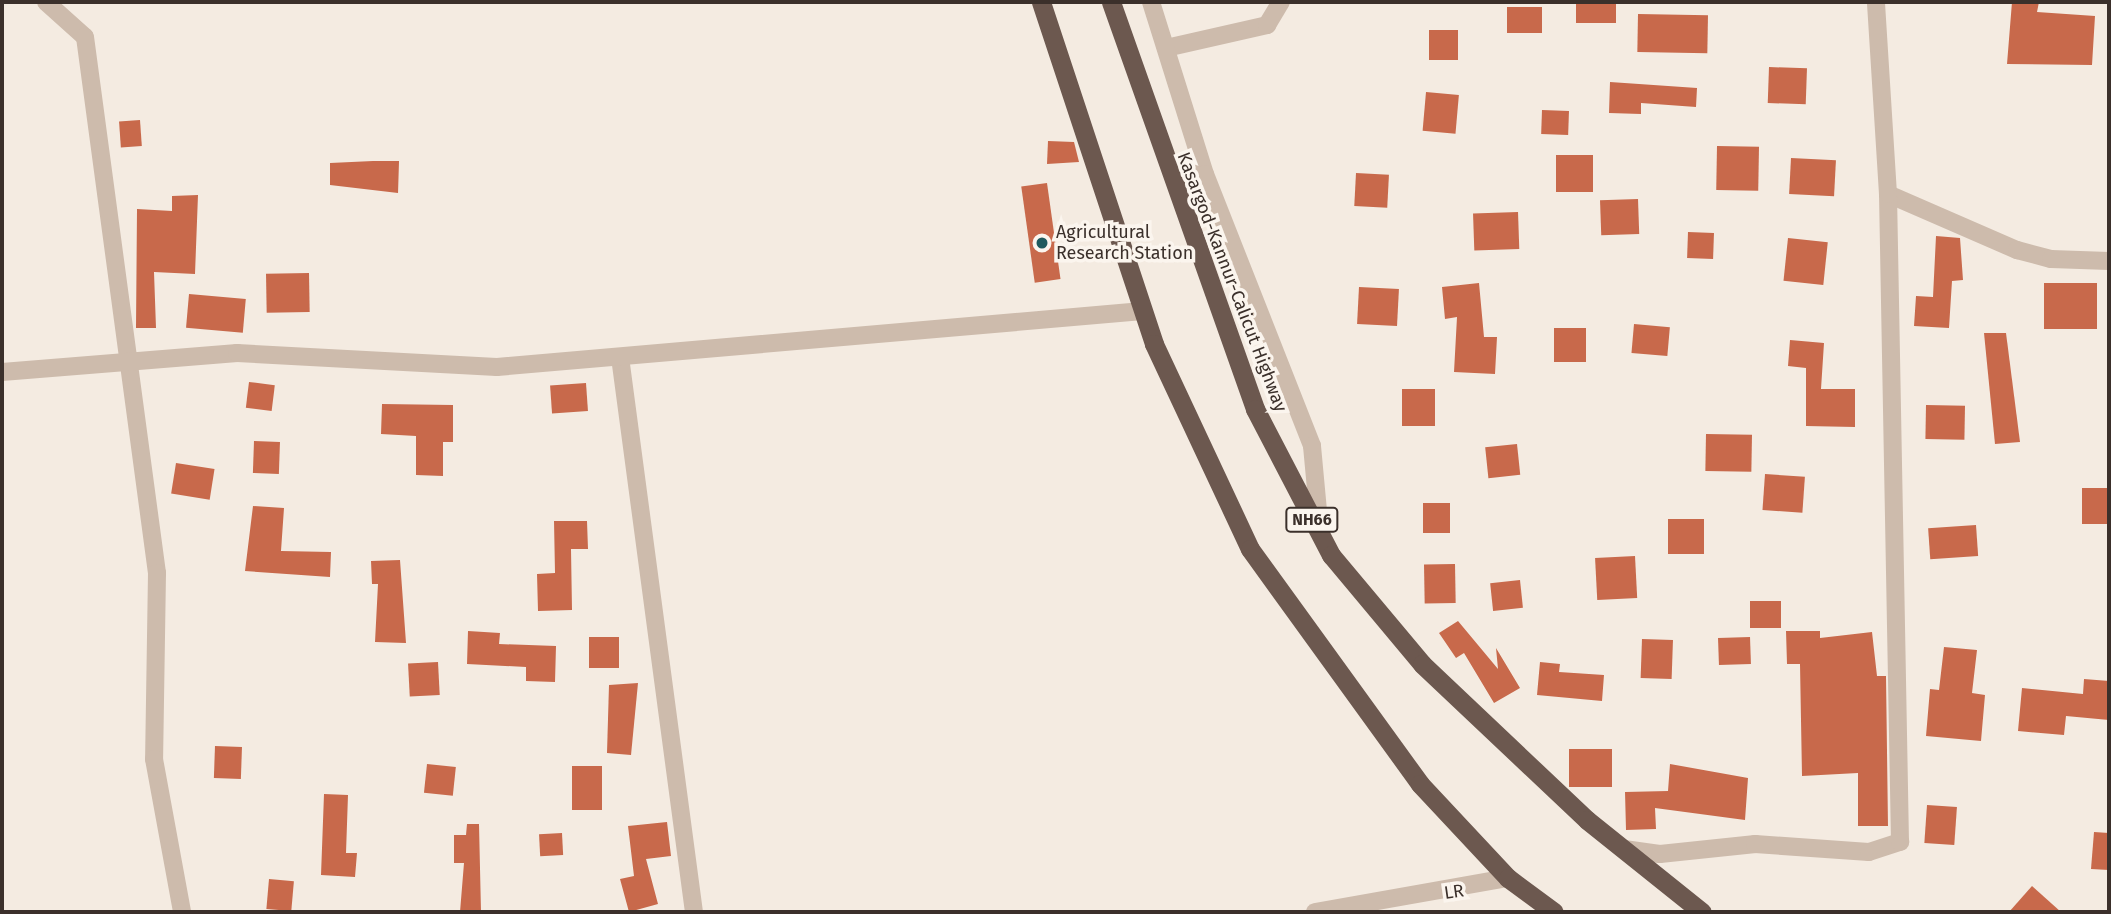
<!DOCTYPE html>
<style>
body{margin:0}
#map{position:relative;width:2111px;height:914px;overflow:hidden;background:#f4ebe1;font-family:"Fira Sans",sans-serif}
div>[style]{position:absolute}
.building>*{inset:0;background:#c8694b;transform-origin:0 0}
.minor>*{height:18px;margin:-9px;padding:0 9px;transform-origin:9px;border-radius:9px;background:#cdbbac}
.tertiary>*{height:18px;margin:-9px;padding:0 9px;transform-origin:9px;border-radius:9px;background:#cdbbac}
.trunk>*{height:19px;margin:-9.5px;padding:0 9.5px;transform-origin:9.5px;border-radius:9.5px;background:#6c584f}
.dots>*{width:19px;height:19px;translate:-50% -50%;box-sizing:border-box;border:4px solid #fbf5ee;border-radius:50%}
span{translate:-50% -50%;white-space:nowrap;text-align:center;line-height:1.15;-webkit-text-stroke:7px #fbf5ee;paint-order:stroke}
.shield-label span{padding:2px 5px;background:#fbf5ee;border:2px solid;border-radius:5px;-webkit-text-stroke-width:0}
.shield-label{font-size:16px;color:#3b302b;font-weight:700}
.poi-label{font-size:18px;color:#3b302b}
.left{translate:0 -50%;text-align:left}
.street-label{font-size:18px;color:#3b302b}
.frame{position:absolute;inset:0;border:4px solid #3b302b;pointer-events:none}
</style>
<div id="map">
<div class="building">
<i style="left:1576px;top:2px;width:40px;height:21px"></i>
<i style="clip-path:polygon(2012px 2px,2039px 2px,2037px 12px,2095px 16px,2092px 65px,2007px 64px)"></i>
<i style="left:1507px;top:7px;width:35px;height:26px"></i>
<i style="left:1638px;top:14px;width:70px;height:38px;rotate:1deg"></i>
<i style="left:1429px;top:30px;width:29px;height:30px"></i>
<i style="left:1769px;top:67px;width:38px;height:36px;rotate:2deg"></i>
<i style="clip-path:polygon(1610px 82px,1697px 88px,1696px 107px,1641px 103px,1641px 114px,1609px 113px)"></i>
<i style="left:1426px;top:92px;width:33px;height:39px;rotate:5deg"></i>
<i style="left:1542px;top:110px;width:27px;height:24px;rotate:2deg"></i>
<i style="left:140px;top:120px;width:26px;height:21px;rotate:86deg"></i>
<i style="clip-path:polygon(1048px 141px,1074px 142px,1079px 162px,1047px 164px)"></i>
<i style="left:1717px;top:146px;width:42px;height:44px;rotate:1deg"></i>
<i style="left:1556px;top:155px;width:37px;height:37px"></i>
<i style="left:1791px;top:158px;width:45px;height:36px;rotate:3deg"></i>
<i style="clip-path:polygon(373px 161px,399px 161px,398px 193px,330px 185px,330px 163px)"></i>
<i style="left:1356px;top:173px;width:33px;height:33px;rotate:3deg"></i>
<i style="left:1047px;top:183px;width:97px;height:26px;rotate:82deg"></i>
<i style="clip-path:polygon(198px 195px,195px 274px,154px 272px,156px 328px,136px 328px,137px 209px,172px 211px,172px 196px)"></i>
<i style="left:1638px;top:199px;width:35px;height:38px;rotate:88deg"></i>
<i style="left:1518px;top:212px;width:37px;height:45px;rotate:88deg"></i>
<i style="left:1688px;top:232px;width:26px;height:26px;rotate:2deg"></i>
<i style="clip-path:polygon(1936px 236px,1960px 238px,1963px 280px,1952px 281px,1949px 328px,1914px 326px,1916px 296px,1933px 297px)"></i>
<i style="left:1788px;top:238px;width:40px;height:43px;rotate:6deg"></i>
<i style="left:309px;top:273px;width:39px;height:43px;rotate:89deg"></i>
<i style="clip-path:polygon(1479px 283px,1484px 337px,1497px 337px,1495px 374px,1454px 372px,1457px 317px,1445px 319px,1442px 287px)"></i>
<i style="left:2044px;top:283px;width:53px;height:46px"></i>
<i style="left:1359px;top:287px;width:40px;height:37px;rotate:3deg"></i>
<i style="left:189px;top:294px;width:57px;height:34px;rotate:5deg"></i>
<i style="left:1634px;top:324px;width:36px;height:29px;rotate:5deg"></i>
<i style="left:1554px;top:328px;width:32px;height:34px"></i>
<i style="clip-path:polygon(1984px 333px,2006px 333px,2020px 442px,1995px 444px)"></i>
<i style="clip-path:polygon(1790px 340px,1824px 343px,1821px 389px,1855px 389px,1855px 427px,1806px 426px,1806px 368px,1788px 366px)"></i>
<i style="left:249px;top:382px;width:26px;height:26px;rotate:7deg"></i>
<i style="left:586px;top:383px;width:28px;height:36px;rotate:86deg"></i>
<i style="left:1402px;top:389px;width:33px;height:37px"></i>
<i style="clip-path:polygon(382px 404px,453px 405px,453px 442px,443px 442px,443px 476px,416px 475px,416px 436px,381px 434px)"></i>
<i style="left:1926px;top:405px;width:39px;height:34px;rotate:1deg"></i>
<i style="left:1706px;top:434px;width:46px;height:37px;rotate:1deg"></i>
<i style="left:254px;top:441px;width:26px;height:32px;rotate:2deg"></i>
<i style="left:1517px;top:444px;width:31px;height:32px;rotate:84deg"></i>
<i style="left:176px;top:463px;width:39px;height:31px;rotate:9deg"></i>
<i style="left:1765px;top:474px;width:40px;height:36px;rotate:4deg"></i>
<i style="left:2109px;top:488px;width:36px;height:27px;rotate:90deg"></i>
<i style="left:1423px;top:503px;width:27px;height:30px"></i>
<i style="clip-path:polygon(253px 506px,284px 508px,281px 551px,331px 552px,330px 577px,245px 571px)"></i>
<i style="left:1668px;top:519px;width:36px;height:35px"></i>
<i style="clip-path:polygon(554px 521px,587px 521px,588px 549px,571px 549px,572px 610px,538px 611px,537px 574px,555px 573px)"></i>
<i style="left:1976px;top:525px;width:31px;height:48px;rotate:86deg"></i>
<i style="left:1635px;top:556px;width:42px;height:40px;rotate:87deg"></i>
<i style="clip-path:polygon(400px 560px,406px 643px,375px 642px,378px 584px,372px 584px,371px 561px)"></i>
<i style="left:1455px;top:564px;width:39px;height:31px;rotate:89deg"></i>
<i style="left:1520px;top:580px;width:28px;height:30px;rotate:84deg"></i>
<i style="left:1750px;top:601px;width:31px;height:27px"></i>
<i style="clip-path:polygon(1458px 621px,1498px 669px,1496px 648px,1520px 688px,1494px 703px,1464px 653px,1456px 658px,1439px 633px)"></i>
<i style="clip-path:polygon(468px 631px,500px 633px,499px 644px,556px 646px,555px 682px,526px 681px,526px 667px,467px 664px)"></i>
<i style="clip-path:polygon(1786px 631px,1820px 631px,1820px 638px,1872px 632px,1877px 676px,1886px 676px,1888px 826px,1858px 826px,1858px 773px,1802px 776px,1800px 664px,1787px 664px)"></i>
<i style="left:589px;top:637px;width:30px;height:31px"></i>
<i style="left:1750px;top:637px;width:27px;height:32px;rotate:88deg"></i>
<i style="left:1642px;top:639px;width:31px;height:39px;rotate:2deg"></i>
<i style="clip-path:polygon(1944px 647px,1977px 650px,1972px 693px,1985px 695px,1981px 741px,1926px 736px,1930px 689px,1939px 690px)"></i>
<i style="left:438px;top:662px;width:33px;height:30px;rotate:87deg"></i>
<i style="clip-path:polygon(1540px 662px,1560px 664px,1559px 672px,1604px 675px,1602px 701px,1537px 695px)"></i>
<i style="clip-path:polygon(2084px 679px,2109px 681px,2109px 720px,2066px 716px,2064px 735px,2018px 731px,2022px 688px,2083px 694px)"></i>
<i style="clip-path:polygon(638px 683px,631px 755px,607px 753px,609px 685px)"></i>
<i style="left:215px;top:746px;width:27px;height:32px;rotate:2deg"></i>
<i style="left:1569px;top:749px;width:43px;height:38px"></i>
<i style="left:427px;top:764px;width:29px;height:29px;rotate:6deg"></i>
<i style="clip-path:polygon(1670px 764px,1748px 778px,1745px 820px,1655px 808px,1656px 829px,1626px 830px,1625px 792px,1668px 791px)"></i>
<i style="left:602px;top:766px;width:44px;height:30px;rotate:90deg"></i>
<i style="clip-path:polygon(324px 794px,348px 795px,346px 853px,357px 853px,355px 877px,321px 875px)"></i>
<i style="left:1927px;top:805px;width:30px;height:38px;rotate:4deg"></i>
<i style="clip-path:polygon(667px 822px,671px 856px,646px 859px,658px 904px,629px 912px,620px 879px,634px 876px,628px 826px)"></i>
<i style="clip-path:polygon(467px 824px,479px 824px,481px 912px,460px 912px,464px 863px,454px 863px,454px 835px,466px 835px)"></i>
<i style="clip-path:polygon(2094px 832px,2109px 833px,2109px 870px,2091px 869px)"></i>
<i style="left:562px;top:833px;width:22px;height:23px;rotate:87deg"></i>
<i style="left:269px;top:879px;width:25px;height:30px;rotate:5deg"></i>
<i style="clip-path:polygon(2032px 886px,2061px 912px,2009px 912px)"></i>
</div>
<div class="minor">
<i style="left:46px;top:2px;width:52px;rotate:41.9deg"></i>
<i style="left:85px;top:37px;width:541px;rotate:82.35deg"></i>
<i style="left:157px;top:573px;width:186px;rotate:90.9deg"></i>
<i style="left:154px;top:759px;width:156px;rotate:79.6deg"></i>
<i style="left:1166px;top:48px;width:104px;rotate:-12.8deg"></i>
<i style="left:1267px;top:25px;width:27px;rotate:-59deg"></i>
<i style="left:1888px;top:194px;width:141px;rotate:23.5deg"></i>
<i style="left:2017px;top:250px;width:35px;rotate:15deg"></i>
<i style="left:2051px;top:259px;width:58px;rotate:2deg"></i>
<i style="left:620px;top:357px;width:560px;rotate:82.41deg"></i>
<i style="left:2px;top:372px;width:236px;rotate:-4.6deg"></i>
<i style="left:237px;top:353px;width:260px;rotate:3.1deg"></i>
<i style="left:497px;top:367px;width:648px;rotate:-4.95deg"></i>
<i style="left:1624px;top:849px;width:36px;rotate:8deg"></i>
<i style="left:1660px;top:854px;width:96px;rotate:-6deg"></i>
<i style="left:1755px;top:844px;width:114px;rotate:4deg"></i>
<i style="left:1869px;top:852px;width:33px;rotate:-18deg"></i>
<i style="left:1900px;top:842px;width:648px;rotate:-91.06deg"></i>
<i style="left:1888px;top:194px;width:192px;rotate:-93.6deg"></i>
<i style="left:1315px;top:912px;width:196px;rotate:-10deg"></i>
</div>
<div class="tertiary">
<i style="left:1151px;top:2px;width:180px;rotate:72.6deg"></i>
<i style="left:1205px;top:174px;width:292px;rotate:68.5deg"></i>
<i style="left:1312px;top:446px;width:87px;rotate:84.7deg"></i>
</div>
<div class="trunk">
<i style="left:1041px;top:2px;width:360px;rotate:71.7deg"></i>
<i style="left:1154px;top:344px;width:226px;rotate:64.9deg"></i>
<i style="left:1250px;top:549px;width:290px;rotate:54.1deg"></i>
<i style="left:1420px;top:784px;width:129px;rotate:46.9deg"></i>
<i style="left:1508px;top:878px;width:57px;rotate:36.5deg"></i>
<i style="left:1111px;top:2px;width:432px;rotate:70.5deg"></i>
<i style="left:1255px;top:409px;width:165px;rotate:62.5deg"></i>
<i style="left:1331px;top:555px;width:142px;rotate:50.1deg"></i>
<i style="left:1422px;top:664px;width:227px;rotate:43.4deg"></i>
<i style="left:1587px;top:820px;width:147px;rotate:38.7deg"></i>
</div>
<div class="dots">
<i style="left:1042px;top:243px;background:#1f5a5e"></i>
</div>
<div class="shield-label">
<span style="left:1312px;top:520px">NH66</span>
</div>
<div class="poi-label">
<span class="left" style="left:1056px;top:243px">Agricultural<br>Research Station</span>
</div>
<div class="street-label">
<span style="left:1232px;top:282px;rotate:69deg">Kasargod-Kannur-Calicut Highway</span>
<span style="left:1454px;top:892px;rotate:-8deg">LR</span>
</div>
<div class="frame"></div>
</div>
